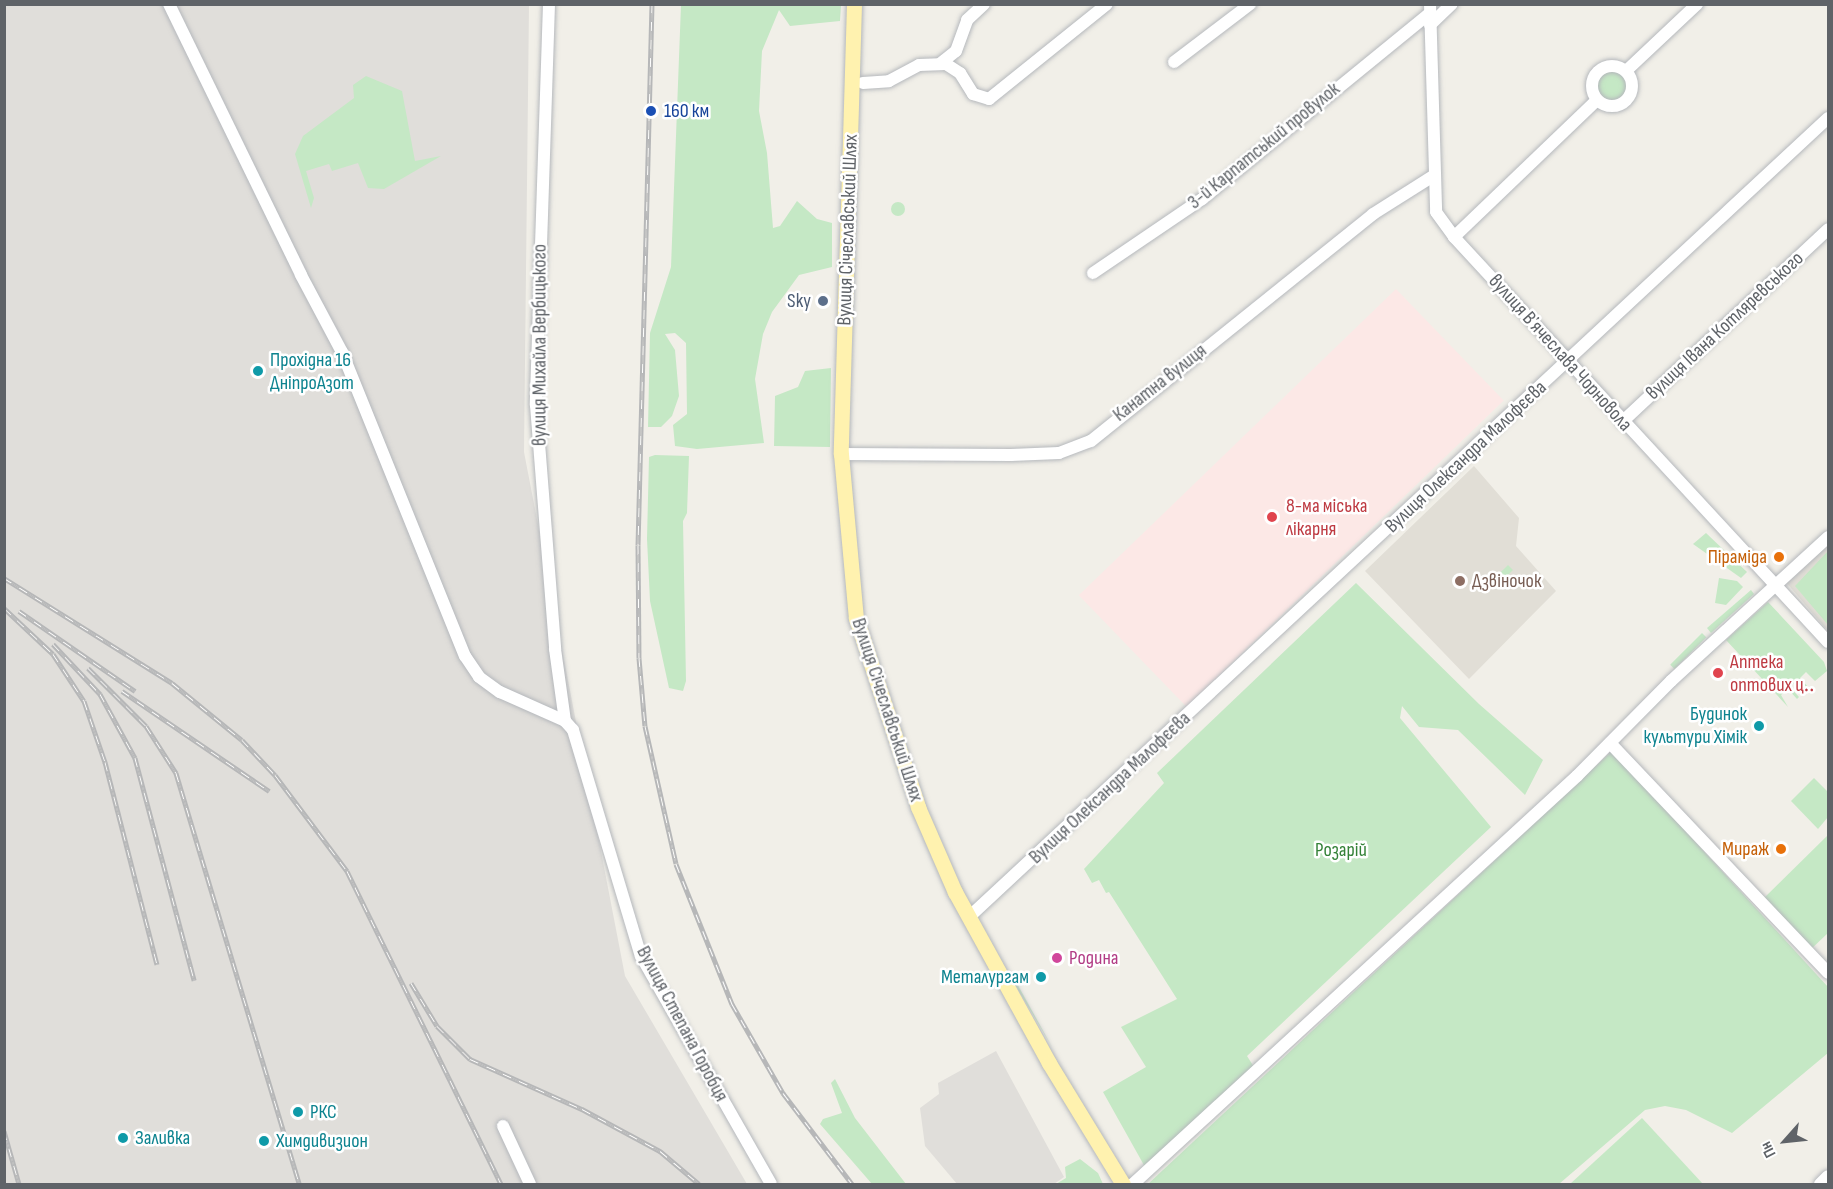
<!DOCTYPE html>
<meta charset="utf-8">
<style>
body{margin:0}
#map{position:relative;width:1833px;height:1189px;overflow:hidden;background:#f1efe8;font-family:"Sofia Sans Condensed",sans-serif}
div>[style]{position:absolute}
.industrial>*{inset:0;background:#e0deda}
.education>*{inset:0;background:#e1ded6}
.medical>*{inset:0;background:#fce8e6;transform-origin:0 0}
.green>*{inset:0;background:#c5e8c5;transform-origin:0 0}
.round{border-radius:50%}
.roads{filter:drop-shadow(0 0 2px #b5b8bc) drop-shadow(0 0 2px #b5b8bc)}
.minor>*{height:12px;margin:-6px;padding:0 6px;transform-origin:6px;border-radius:6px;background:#fff}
.minor>.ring{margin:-6px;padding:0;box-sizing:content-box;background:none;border:12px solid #fff;border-radius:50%}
.major>*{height:15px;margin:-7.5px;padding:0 7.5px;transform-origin:7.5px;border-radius:7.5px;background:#fff2af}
.rail>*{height:5px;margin-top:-2.5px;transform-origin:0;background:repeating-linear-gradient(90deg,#fff 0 9px,#b6b7b8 0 18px);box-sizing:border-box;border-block:2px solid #b6b7b8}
.dots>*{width:16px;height:16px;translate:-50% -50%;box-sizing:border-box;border:3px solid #fff;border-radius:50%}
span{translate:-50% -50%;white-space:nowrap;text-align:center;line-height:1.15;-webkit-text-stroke:5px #fff;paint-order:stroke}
.transit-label{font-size:20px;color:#164399}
.left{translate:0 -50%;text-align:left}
.street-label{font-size:20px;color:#5f6368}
.service-label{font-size:20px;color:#4e5e75}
.right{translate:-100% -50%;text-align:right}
.culture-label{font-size:20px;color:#0d838f}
.health-label{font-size:20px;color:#be3a42}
.food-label{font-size:20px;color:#c56008}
.education-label{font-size:20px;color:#785e54}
.park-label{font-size:20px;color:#348238}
.hotel-label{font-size:20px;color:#b23c85}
.frame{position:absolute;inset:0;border:6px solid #5f6368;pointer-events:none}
.north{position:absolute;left:1755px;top:1111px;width:60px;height:60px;-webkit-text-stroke:4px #fff;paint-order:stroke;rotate:243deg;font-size:16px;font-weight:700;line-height:24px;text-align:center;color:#5f6368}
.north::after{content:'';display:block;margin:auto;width:21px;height:27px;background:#5f6368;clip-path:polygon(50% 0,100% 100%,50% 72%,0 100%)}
</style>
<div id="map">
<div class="industrial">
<i style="clip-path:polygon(5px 5px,529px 5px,524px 452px,625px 976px,747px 1184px,5px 1184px)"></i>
<i style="clip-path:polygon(996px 1051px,1064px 1177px,1054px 1184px,957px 1184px,925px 1146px,920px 1108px,939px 1094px,938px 1083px)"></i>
</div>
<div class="education">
<i style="clip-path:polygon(1474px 466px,1519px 518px,1516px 546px,1556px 591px,1469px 679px,1365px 571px)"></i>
<i style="clip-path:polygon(1828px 540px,1828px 631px,1785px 581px)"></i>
</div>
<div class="medical">
<i style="left:1396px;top:289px;width:155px;height:441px;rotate:46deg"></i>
</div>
<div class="green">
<i style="clip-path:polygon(681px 5px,841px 5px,840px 21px,790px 26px,779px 10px,762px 51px,759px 111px,767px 153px,773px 228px,780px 226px,797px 201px,817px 219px,832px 223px,832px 267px,799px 275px,772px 312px,763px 334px,755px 379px,764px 443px,697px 449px,675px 446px,673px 425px,687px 414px,686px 343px,675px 333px,665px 334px,675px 350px,679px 396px,672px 416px,661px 427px,648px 427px,650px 333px,671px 267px)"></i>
<i class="round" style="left:1597px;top:71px;width:30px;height:30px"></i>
<i style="clip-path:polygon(366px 76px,402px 91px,415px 161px,441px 156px,384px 189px,368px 188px,358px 163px,332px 171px,329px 164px,306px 171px,314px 198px,311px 208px,295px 154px,303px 136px,354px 98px,353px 85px)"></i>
<i class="round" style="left:891px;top:202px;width:14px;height:14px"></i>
<i style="clip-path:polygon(831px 368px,830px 447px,774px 446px,775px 396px,798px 387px,805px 371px)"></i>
<i style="clip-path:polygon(655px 455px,689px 456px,687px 513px,683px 521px,686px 681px,683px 691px,669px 688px,650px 601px,647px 539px,649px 457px)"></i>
<i style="clip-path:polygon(1706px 533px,1747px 572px,1741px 578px,1693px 544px)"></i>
<i style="clip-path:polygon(1828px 551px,1828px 625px,1795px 586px)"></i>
<i style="left:1508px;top:565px;width:7px;height:21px;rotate:45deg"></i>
<i style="clip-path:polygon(1719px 578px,1737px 581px,1743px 587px,1726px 605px,1715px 603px)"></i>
<i style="clip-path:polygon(1356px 583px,1479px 704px,1543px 760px,1525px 795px,1458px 730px,1419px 727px,1402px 706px,1400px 718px,1491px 827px,1247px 1056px,1254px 1067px,1145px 1167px,1103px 1092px,1146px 1067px,1121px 1027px,1177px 999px,1109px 892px,1106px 893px,1099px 880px,1092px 883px,1084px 869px,1164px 783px,1157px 773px)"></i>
<i style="clip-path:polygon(1751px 590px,1754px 594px,1711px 633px,1707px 628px)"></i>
<i style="clip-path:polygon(1768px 602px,1824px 662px,1827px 671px,1815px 681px,1806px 672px,1800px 678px,1809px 688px,1806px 690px,1797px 680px,1790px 687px,1799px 697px,1797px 699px,1788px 689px,1781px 695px,1788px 707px,1726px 640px)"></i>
<i style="left:1702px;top:633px;width:6px;height:45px;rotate:45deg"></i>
<i style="clip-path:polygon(1612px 751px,1828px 987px,1828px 1053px,1732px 1133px,1686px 1110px,1665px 1106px,1645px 1110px,1559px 1184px,1148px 1184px)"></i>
<i style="clip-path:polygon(1814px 778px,1828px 792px,1828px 817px,1818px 829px,1791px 801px)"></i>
<i style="clip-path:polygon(1828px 835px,1828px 933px,1808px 952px,1761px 901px)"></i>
<i style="clip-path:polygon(1015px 980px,1052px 1047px,1013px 981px)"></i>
<i style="clip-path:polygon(835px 1079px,855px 1118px,906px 1184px,872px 1184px,820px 1124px,823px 1119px,842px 1113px,831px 1083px)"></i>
<i style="clip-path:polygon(1642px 1118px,1703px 1184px,1570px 1184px)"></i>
<i style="clip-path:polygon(1080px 1159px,1098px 1173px,1103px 1184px,1056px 1184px,1066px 1178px,1065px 1167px)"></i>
</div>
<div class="roads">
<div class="minor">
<i style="left:169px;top:4px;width:301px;rotate:64deg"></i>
<i style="left:301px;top:275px;width:87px;rotate:62deg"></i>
<i style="left:342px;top:352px;width:328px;rotate:68deg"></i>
<i style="left:465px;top:656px;width:25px;rotate:56deg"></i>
<i style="left:479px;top:677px;width:26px;rotate:36deg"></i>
<i style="left:500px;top:692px;width:71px;rotate:24deg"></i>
<i style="left:565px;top:721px;width:12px;rotate:48deg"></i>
<i style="left:573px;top:730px;width:236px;rotate:73.3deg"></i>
<i style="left:641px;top:956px;width:262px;rotate:60.3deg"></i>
<i style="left:549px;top:4px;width:401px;rotate:91.9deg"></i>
<i style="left:536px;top:405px;width:245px;rotate:85.5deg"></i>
<i style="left:555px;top:649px;width:73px;rotate:82.1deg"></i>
<i style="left:1430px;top:4px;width:208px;rotate:88.3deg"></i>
<i style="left:1436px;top:212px;width:31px;rotate:54deg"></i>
<i style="left:1454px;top:237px;width:551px;rotate:47.28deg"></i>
<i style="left:1430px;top:25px;width:30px;rotate:-44deg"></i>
<i style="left:1174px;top:62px;width:96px;rotate:-37.3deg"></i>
<i style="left:941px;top:63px;width:19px;rotate:-39deg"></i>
<i style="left:956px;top:51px;width:33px;rotate:-70deg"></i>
<i style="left:967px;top:20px;width:23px;rotate:-43deg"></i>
<i class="ring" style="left:1592px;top:66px;width:28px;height:28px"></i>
<i style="left:1626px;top:71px;width:98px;rotate:-43.3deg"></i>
<i style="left:863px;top:83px;width:26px;rotate:-4deg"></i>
<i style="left:889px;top:81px;width:34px;rotate:-28deg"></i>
<i style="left:919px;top:65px;width:27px;rotate:-2deg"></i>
<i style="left:946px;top:64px;width:17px;rotate:33deg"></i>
<i style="left:960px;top:73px;width:25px;rotate:58deg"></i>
<i style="left:973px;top:94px;width:17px;rotate:17deg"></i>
<i style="left:989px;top:99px;width:151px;rotate:-38.8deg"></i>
<i style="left:1454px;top:237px;width:198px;rotate:-43.8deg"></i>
<i style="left:1093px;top:273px;width:132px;rotate:-34.2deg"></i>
<i style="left:1202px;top:199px;width:294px;rotate:-39.2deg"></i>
<i style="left:1622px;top:422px;width:282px;rotate:-43.1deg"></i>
<i style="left:841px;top:454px;width:170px;rotate:0.3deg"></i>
<i style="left:1011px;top:455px;width:48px;rotate:-2.4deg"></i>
<i style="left:1059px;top:453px;width:34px;rotate:-21deg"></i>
<i style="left:1091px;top:441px;width:362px;rotate:-38.8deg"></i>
<i style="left:1373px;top:214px;width:71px;rotate:-32.3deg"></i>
<i style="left:1610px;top:743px;width:317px;rotate:46.5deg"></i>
<i style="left:969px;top:917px;width:1173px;rotate:-42.93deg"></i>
<i style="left:503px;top:1126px;width:64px;rotate:65deg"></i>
<i style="left:1133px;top:1184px;width:603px;rotate:-42.58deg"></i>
<i style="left:1577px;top:776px;width:134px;rotate:-45.3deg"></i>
<i style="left:1671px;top:681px;width:213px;rotate:-42.5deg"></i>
<i style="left:1820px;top:1184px;width:11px;rotate:-45deg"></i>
</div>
<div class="major">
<i style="left:854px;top:4px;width:450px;rotate:91.7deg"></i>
<i style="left:841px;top:454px;width:165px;rotate:84.8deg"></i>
<i style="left:856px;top:618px;width:199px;rotate:71.8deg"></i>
<i style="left:918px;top:807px;width:93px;rotate:66.5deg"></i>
<i style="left:955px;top:892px;width:195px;rotate:61.2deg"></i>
<i style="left:1049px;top:1063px;width:142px;rotate:58.6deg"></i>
</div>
</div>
<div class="rail">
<i style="left:652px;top:4px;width:541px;rotate:91.48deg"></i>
<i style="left:638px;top:545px;width:113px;rotate:89.5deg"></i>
<i style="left:639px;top:658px;width:68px;rotate:85deg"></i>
<i style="left:645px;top:726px;width:141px;rotate:77.3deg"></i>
<i style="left:676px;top:864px;width:151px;rotate:68.2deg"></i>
<i style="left:732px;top:1004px;width:103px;rotate:60.2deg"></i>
<i style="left:783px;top:1093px;width:114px;rotate:52.8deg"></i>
<i style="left:4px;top:578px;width:198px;rotate:32deg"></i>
<i style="left:172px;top:683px;width:90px;rotate:39.2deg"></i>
<i style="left:242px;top:740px;width:48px;rotate:46.7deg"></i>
<i style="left:275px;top:775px;width:120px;rotate:53.1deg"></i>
<i style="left:347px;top:871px;width:349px;rotate:63.8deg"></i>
<i style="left:4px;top:608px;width:67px;rotate:43.2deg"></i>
<i style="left:53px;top:654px;width:56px;rotate:56.6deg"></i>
<i style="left:84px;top:701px;width:65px;rotate:71deg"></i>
<i style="left:105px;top:762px;width:209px;rotate:75.6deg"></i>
<i style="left:19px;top:611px;width:141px;rotate:34.6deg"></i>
<i style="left:53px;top:644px;width:69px;rotate:46.8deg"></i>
<i style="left:100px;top:694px;width:73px;rotate:61.3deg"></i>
<i style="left:135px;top:758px;width:230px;rotate:75.1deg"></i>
<i style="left:88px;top:668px;width:82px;rotate:45deg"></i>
<i style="left:146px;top:726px;width:56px;rotate:57.4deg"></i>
<i style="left:176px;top:773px;width:429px;rotate:73.3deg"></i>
<i style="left:122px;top:691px;width:178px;rotate:34.2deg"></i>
<i style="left:411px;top:983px;width:50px;rotate:58.8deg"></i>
<i style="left:437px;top:1026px;width:47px;rotate:45deg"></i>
<i style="left:470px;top:1059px;width:123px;rotate:24.1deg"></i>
<i style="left:582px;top:1109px;width:89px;rotate:28.3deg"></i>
<i style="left:660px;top:1151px;width:51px;rotate:40.2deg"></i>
<i style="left:4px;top:1131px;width:55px;rotate:74.2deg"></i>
</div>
<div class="dots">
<i style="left:651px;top:111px;background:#1a4fb4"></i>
<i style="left:823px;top:301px;background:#5c6f8a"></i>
<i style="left:258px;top:371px;background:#0f9aa8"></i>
<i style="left:1272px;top:517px;background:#e0444e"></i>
<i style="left:1779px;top:557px;background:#e8710a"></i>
<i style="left:1460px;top:581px;background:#8d6e63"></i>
<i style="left:1718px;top:673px;background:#e0444e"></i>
<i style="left:1759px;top:726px;background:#0f9aa8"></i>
<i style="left:1781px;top:849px;background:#e8710a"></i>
<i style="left:1057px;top:958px;background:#d1479c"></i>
<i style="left:1041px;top:977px;background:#0f9aa8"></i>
<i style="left:298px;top:1112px;background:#0f9aa8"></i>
<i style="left:123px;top:1138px;background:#0f9aa8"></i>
<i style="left:264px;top:1141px;background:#0f9aa8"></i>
</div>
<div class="transit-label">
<span class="left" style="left:664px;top:111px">160 км</span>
</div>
<div class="street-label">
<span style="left:1264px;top:146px;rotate:-39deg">3-й Карпатський провулок</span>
<span style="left:848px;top:230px;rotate:-88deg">Вулиця Січеславський Шлях</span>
<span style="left:1725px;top:326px;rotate:-43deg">вулиця Івана Котляревського</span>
<span style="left:540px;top:345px;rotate:-90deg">вулиця Михайла Вербицького</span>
<span style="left:1560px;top:353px;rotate:48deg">вулиця Вʼячеслава Чорновола</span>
<span style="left:1160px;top:383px;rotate:-38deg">Канатна вулиця</span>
<span style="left:1466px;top:457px;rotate:-43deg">Вулиця Олександра Малофєєва</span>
<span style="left:887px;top:710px;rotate:72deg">Вулиця Січеславський Шлях</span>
<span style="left:1110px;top:788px;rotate:-43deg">Вулиця Олександра Малофєєва</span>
<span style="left:682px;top:1024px;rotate:62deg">Вулиця Степана Горобця</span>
</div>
<div class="service-label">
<span class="right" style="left:811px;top:301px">Sky</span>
</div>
<div class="culture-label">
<span class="left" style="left:270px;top:372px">Прохідна 16<br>ДніпроАзот</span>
<span class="right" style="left:1747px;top:726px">Будинок<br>культури Хімік</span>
<span class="right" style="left:1029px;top:977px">Металургам</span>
<span class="left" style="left:310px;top:1112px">РКС</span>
<span class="left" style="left:135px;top:1138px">Заливка</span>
<span class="left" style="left:276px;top:1141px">Химдивизион</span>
</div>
<div class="health-label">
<span class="left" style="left:1286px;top:518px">8-ма міська<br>лікарня</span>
<span class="left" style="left:1730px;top:674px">Аптека<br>оптових ц‥</span>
</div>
<div class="food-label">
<span class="right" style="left:1767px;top:557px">Піраміда</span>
<span class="right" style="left:1769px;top:849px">Мираж</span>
</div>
<div class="education-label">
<span class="left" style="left:1472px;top:581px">Дзвіночок</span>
</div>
<div class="park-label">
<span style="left:1341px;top:850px">Розарій</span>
</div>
<div class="hotel-label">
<span class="left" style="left:1069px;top:958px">Родина</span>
</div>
<div class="frame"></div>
<div class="north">Пн</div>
</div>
